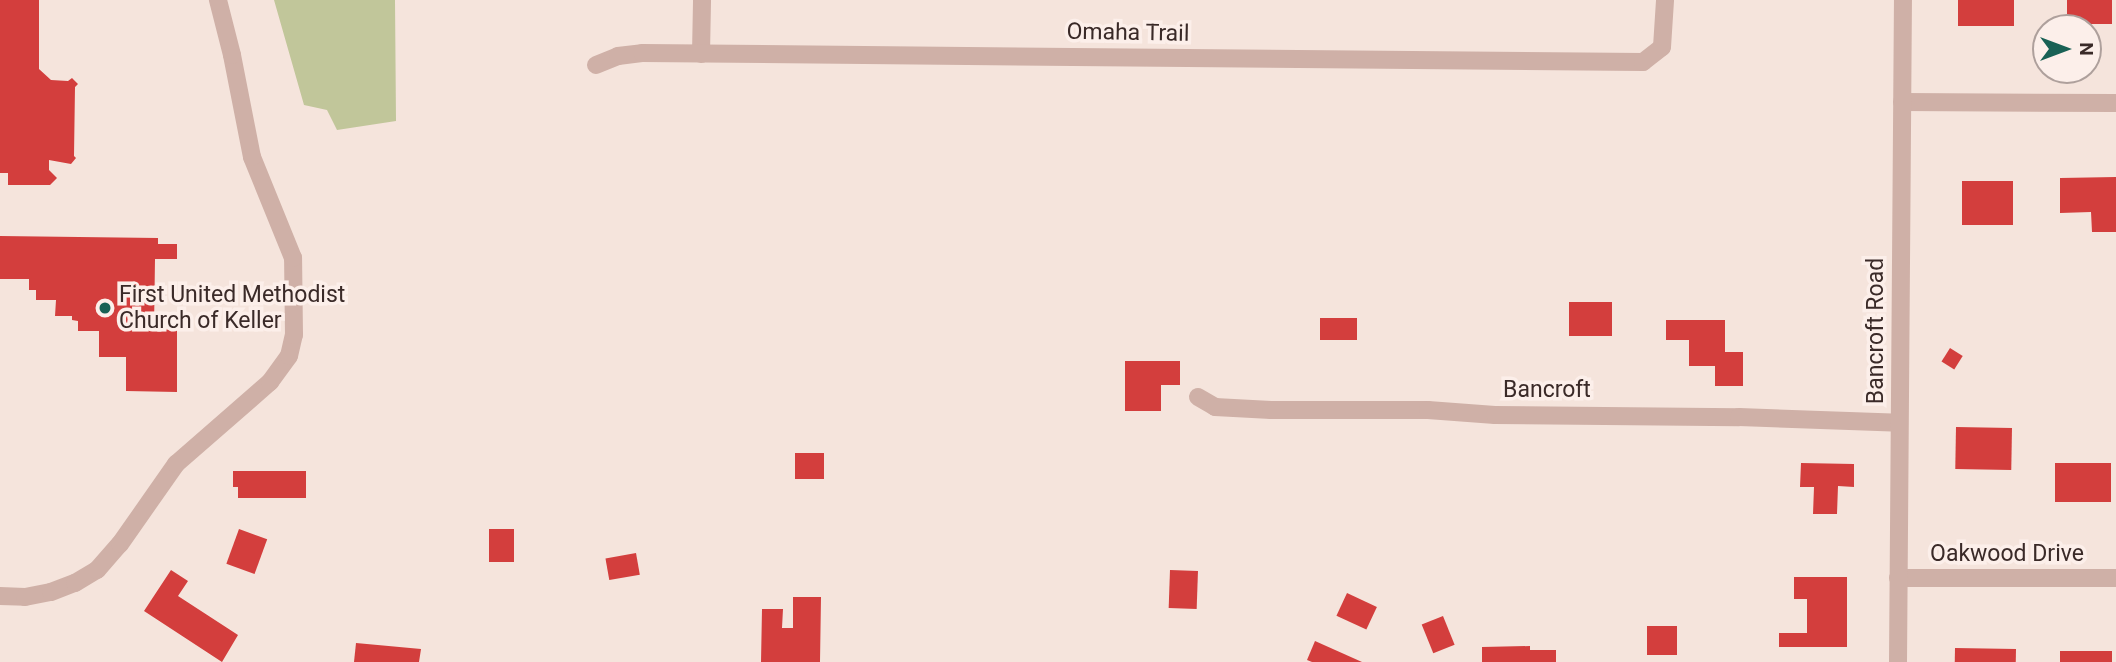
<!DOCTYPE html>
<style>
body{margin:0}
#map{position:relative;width:2116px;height:662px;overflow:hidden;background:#f5e4dc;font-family:Roboto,sans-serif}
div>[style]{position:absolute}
.green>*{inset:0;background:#c1c69a}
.building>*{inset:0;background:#d33e3d;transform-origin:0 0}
.minor>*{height:18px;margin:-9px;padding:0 9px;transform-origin:9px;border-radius:9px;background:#cfb0a7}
.dots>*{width:19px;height:19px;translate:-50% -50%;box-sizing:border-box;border:4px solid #fcefea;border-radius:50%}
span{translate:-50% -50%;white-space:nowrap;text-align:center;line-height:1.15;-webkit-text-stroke:7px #fcefea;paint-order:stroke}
.street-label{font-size:23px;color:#3a2a28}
.poi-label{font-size:23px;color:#3a2a28}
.left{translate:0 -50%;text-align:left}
.north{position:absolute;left:2032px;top:14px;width:70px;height:70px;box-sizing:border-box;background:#fcefea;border:2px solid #aea09c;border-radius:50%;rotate:90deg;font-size:19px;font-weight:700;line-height:28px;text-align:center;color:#3a2a28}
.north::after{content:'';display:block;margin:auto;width:24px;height:32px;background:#196155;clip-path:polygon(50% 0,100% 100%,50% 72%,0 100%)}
</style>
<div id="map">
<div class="green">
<i style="clip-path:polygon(274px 0,395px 0,396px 121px,337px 130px,327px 110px,304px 105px)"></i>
</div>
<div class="building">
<i style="clip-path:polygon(0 0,39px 0,39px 69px,51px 80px,68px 81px,72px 78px,78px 84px,75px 87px,74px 156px,76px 158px,71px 164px,49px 160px,49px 170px,57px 178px,50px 185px,8px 185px,8px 173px,0 173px)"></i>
<i style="left:1958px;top:0;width:56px;height:26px"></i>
<i style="left:2067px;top:0;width:45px;height:24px"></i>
<i style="clip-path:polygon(2116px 177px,2116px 232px,2092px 232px,2091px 212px,2060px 213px,2060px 178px)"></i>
<i style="left:1962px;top:181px;width:51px;height:44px"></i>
<i style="clip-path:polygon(0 236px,158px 238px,158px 244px,177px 244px,177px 259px,155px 259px,154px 329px,177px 330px,177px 392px,126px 391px,126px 357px,99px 357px,99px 331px,78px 331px,78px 321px,72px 320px,72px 316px,55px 316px,56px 300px,36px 300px,36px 290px,29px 290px,29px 279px,0 279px)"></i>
<i style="left:1569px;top:302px;width:43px;height:34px"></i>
<i style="left:1320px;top:318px;width:37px;height:22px"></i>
<i style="clip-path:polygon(1666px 320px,1725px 320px,1725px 352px,1743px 352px,1743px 386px,1715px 386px,1715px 366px,1689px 366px,1689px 340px,1666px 340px)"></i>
<i style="left:1950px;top:348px;width:15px;height:16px;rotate:32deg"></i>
<i style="clip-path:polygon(1125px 361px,1180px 361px,1180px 385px,1161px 385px,1161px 411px,1125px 411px)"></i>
<i style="left:1956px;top:427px;width:56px;height:42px;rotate:1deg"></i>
<i style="left:795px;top:453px;width:29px;height:26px"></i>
<i style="clip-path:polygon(1801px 463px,1854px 464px,1854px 487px,1838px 486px,1837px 514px,1813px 514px,1814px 487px,1800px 487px)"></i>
<i style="left:2055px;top:463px;width:56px;height:39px"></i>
<i style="clip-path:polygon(233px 471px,306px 471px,306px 498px,238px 498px,238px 487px,233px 487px)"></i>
<i style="left:239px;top:529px;width:30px;height:37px;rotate:20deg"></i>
<i style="left:489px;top:529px;width:25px;height:33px"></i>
<i style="left:636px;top:553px;width:22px;height:31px;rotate:80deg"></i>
<i style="clip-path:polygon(171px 570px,188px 581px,178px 596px,238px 635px,222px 662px,144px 611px)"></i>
<i style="left:1170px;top:570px;width:28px;height:38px;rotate:2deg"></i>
<i style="clip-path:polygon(1794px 577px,1847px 577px,1847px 647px,1779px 647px,1779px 633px,1807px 633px,1807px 599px,1794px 599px)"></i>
<i style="left:1347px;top:593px;width:33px;height:25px;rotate:25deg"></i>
<i style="clip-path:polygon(793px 597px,821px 597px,820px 662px,761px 662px,762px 609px,783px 609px,782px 628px,793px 628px)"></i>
<i style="left:1443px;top:616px;width:31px;height:23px;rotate:68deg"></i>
<i style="left:1647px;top:626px;width:30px;height:29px"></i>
<i style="clip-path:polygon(1315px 641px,1362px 662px,1312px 662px,1307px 660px)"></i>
<i style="clip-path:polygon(356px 643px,421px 649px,419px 662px,354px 662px)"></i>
<i style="clip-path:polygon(1530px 646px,1530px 650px,1556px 650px,1556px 662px,1482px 662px,1482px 647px)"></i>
<i style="left:1955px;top:648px;width:61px;height:14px;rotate:1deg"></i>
<i style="left:2112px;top:651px;width:11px;height:52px;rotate:90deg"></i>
</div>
<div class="minor">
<i style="left:701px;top:54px;width:54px;rotate:-88.9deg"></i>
<i style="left:596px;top:65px;width:24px;rotate:-22deg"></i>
<i style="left:618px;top:56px;width:24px;rotate:-7deg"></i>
<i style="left:642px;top:53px;width:1001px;rotate:0.52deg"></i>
<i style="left:1643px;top:62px;width:24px;rotate:-38deg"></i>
<i style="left:1662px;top:47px;width:47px;rotate:-86.3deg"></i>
<i style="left:1902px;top:102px;width:214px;rotate:0.3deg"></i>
<i style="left:1198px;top:397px;width:20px;rotate:30deg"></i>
<i style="left:1215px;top:407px;width:56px;rotate:3.1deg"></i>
<i style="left:1271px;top:410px;width:157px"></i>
<i style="left:1428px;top:410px;width:67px;rotate:4.3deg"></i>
<i style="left:1495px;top:415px;width:244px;rotate:0.5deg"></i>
<i style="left:1739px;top:417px;width:160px;rotate:2.1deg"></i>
<i style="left:1898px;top:578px;width:218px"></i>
<i style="left:0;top:596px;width:25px;rotate:2deg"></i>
<i style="left:25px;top:597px;width:26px;rotate:-11deg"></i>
<i style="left:51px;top:592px;width:26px;rotate:-21deg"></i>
<i style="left:75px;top:583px;width:26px;rotate:-31deg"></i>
<i style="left:97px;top:570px;width:35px;rotate:-49deg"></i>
<i style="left:120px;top:544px;width:98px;rotate:-55deg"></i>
<i style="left:176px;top:464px;width:125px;rotate:-41.1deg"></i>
<i style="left:270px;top:382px;width:32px;rotate:-54deg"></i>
<i style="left:289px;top:356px;width:22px;rotate:-77deg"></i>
<i style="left:294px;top:335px;width:77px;rotate:-90.7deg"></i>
<i style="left:293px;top:258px;width:109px;rotate:-112.1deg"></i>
<i style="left:252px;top:157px;width:104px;rotate:-101.1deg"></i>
<i style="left:232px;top:55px;width:57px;rotate:-104.3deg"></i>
<i style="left:1898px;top:662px;width:662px;rotate:-89.57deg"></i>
</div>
<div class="dots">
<i style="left:105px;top:308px;background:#196155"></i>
</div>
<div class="street-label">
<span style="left:1128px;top:33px;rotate:1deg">Omaha Trail</span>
<span style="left:1876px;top:331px;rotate:-90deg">Bancroft Road</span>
<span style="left:1547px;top:390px">Bancroft</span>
<span style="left:2007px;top:554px">Oakwood Drive</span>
</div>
<div class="poi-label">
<span class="left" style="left:119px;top:308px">First United Methodist<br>Church of Keller</span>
</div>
<div class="north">N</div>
</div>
